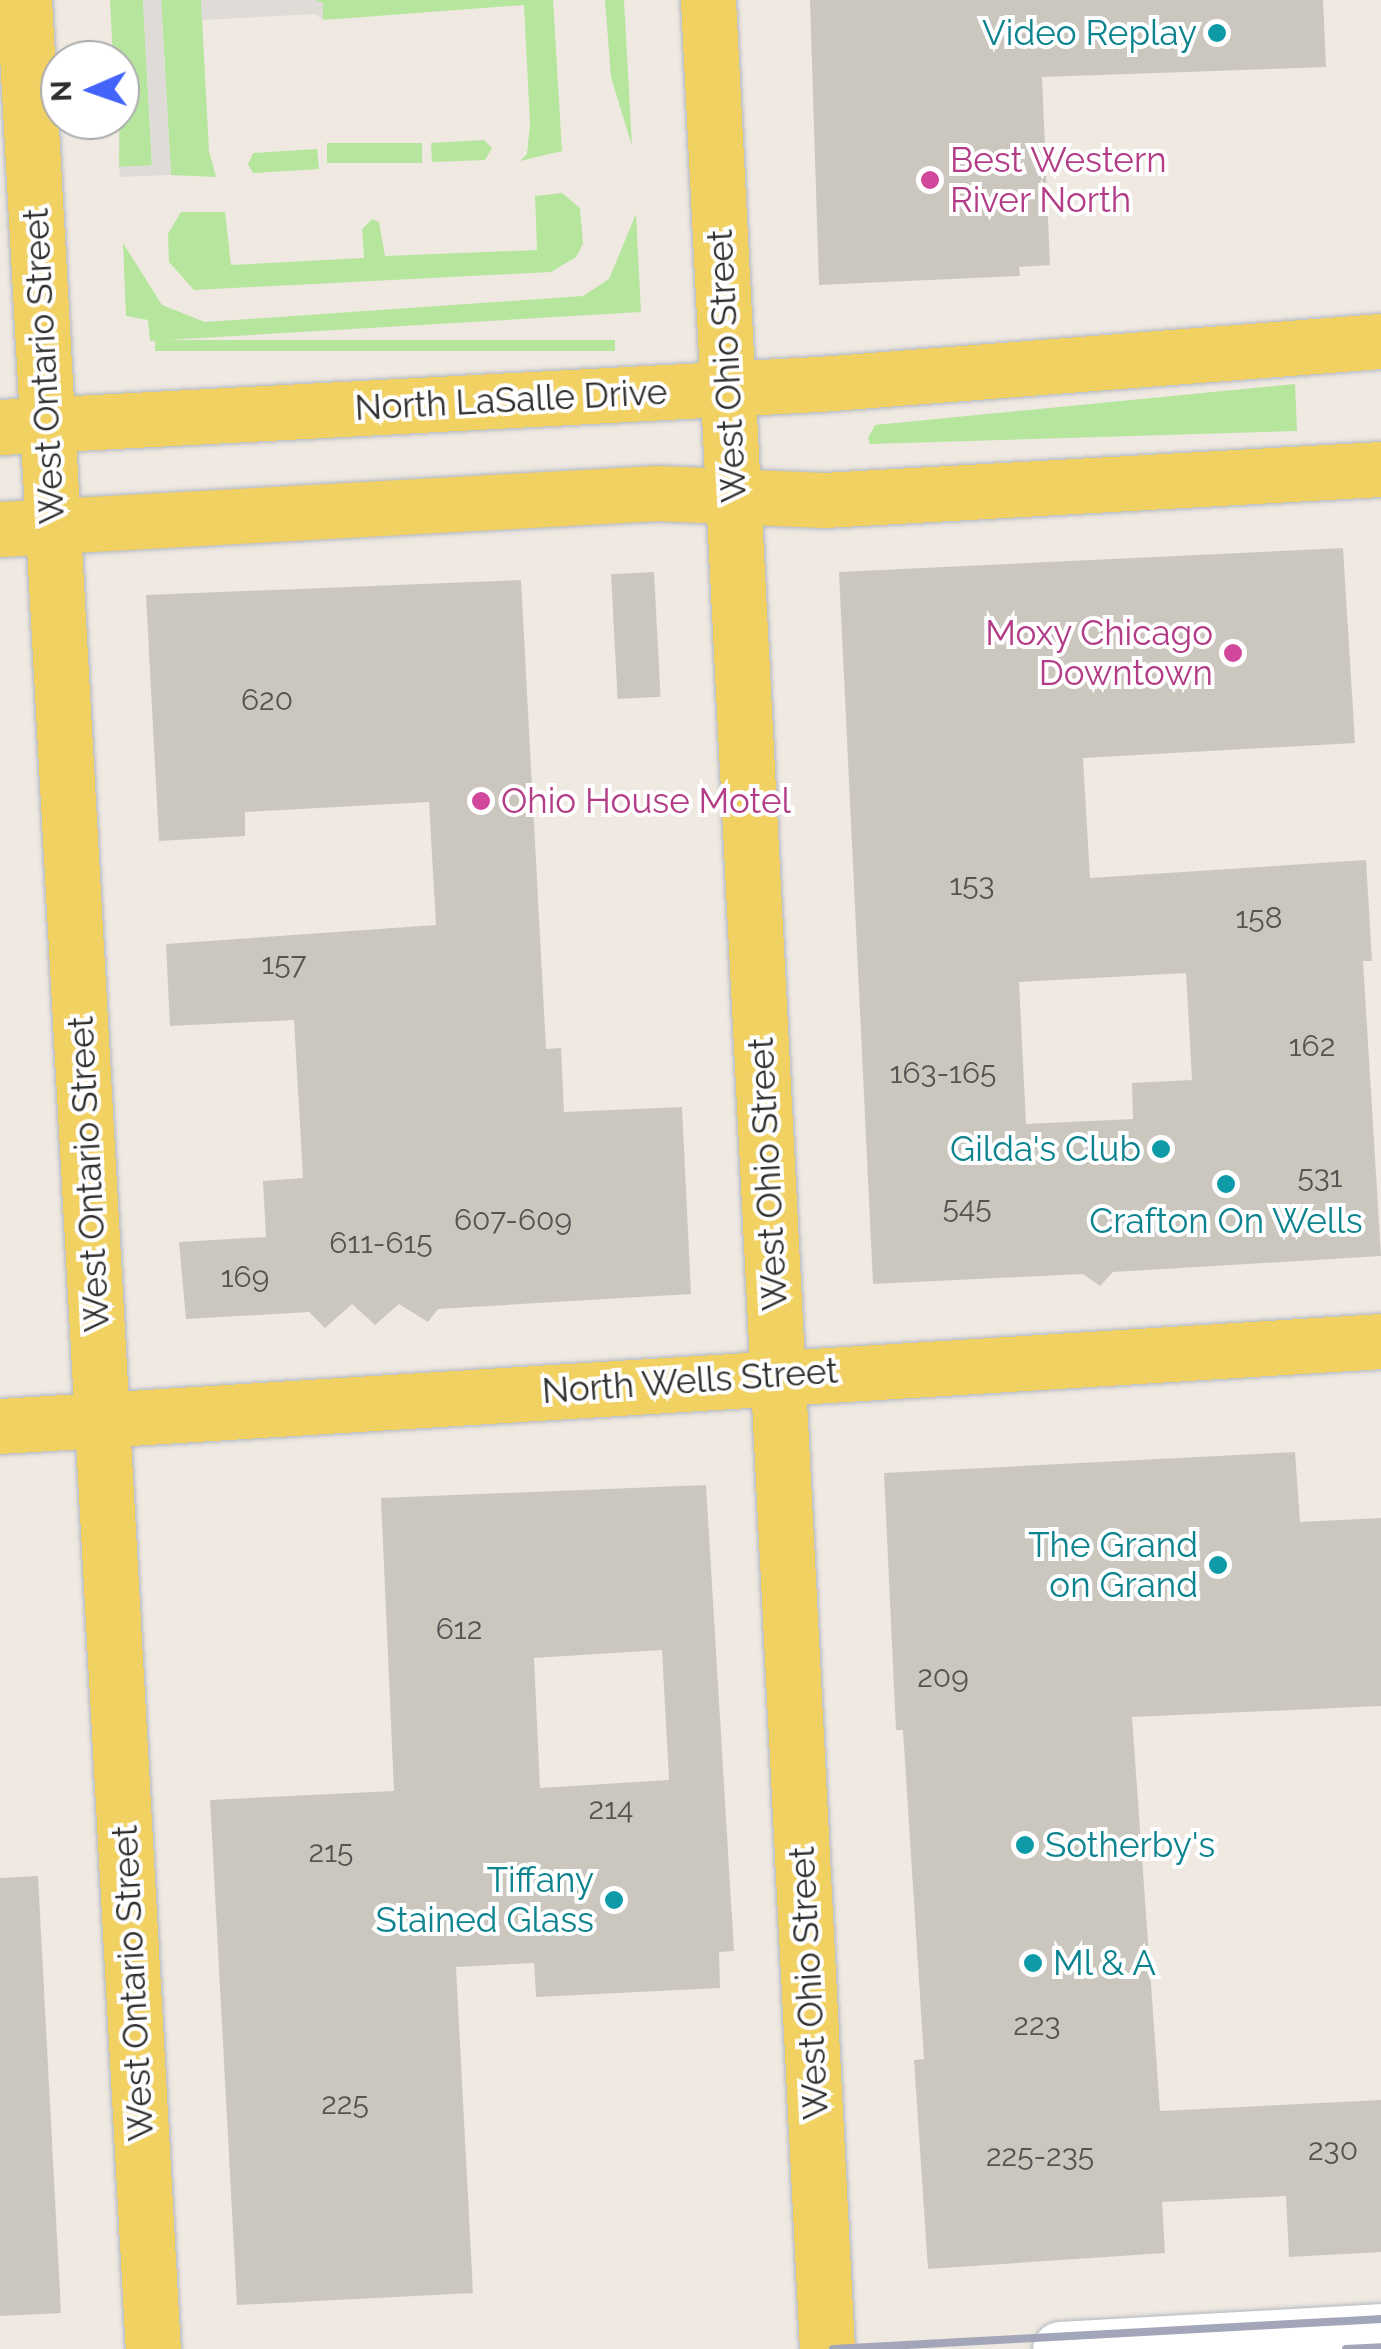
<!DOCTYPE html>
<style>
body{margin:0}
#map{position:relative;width:1381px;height:2349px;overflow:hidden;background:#efe9e1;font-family:Raleway,sans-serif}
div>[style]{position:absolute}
.green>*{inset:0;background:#b6e59e;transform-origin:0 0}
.plaza>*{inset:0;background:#dfdcd8}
.building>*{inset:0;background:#cbc7bf;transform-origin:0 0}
.roads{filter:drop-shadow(0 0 2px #b4b7c1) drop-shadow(0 0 2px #b4b7c1)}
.minor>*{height:55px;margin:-27.5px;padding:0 27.5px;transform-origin:27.5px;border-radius:27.5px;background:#fff}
.major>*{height:55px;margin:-27.5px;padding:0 27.5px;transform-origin:27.5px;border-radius:27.5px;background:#f2d163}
.rail>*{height:8px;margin:-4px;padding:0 4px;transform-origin:4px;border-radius:4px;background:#a3a6b8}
.dots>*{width:28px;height:28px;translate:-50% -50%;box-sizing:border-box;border:5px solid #fff;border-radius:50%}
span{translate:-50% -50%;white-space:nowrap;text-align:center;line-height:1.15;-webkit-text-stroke:8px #fff;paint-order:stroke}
.number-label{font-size:30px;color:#555452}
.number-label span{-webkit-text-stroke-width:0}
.culture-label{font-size:35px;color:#0d838f}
.right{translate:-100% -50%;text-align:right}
.left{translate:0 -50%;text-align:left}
.hotel-label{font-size:35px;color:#b23c85}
.street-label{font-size:35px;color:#2e2e2e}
.north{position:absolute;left:40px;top:40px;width:100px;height:100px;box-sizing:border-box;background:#fff;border:2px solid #ababab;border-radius:50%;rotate:268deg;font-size:28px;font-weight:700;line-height:40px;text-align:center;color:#2e2e2e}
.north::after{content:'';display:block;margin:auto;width:35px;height:45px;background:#4264fb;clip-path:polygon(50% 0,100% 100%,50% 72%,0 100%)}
</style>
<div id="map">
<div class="green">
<i style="clip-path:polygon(110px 0,143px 0,152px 166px,119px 167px,120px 60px,113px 60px)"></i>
<i style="clip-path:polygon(161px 0,201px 0,209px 151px,216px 177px,171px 175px)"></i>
<i style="clip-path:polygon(315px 0,553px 0,562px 151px,520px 161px,527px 154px,530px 124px,524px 5px,323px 20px,323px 4px)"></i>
<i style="clip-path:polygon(605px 0,624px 0,632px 146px,611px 77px)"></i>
<i style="clip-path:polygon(484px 140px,492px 148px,485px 160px,432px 162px,431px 143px)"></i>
<i style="left:422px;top:143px;width:20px;height:95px;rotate:90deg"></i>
<i style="clip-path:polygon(317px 149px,319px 169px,253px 173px,248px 164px,253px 153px)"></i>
<i style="clip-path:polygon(562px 193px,580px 208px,583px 244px,576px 257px,551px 272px,194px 290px,169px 262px,168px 234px,181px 212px,225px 212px,231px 265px,364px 258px,362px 229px,372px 219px,379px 222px,385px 256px,537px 250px,535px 196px)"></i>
<i style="clip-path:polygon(636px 214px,641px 312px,150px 341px,148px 320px,126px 316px,123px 243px,162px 305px,205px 322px,583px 296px,609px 279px)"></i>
<i style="left:615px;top:340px;width:11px;height:460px;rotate:90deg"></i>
<i style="clip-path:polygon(1295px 384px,1297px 431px,870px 444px,868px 438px,875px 425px)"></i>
</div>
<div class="plaza">
<i style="clip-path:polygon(143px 0,161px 0,171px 175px,120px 177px,119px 167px,152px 165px)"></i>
<i style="clip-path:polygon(201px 0,315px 0,323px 3px,323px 20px,315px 14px,202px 20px)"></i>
</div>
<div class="building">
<i style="clip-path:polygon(810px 0,1323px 0,1326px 67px,1042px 77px,1050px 265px,1019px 267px,1020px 276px,819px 285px)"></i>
<i style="clip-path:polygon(evenodd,1343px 548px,1355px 743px,1083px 758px,1090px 878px,1366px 860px,1372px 961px,1363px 961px,1381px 1256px,1113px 1272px,1100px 1286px,1083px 1274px,873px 1284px,839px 572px,1343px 548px,1186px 973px,1192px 1080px,1132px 1083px,1133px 1119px,1026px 1124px,1019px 982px,1186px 973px)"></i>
<i style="left:654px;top:572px;width:125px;height:43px;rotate:87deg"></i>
<i style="clip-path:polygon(521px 580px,546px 1049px,561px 1048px,564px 1112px,682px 1107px,691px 1294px,438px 1309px,428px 1322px,399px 1304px,375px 1325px,352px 1304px,325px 1328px,309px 1312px,186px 1319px,179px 1242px,266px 1237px,263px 1181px,303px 1178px,294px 1020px,170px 1026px,166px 944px,436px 925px,429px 802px,245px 812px,245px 836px,159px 841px,146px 595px)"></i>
<i style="clip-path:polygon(1295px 1452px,1300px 1522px,1381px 1518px,1381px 1706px,1132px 1717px,1160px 2111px,1381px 2100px,1381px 2252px,1289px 2257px,1286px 2196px,1162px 2202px,1165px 2253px,928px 2269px,914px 2060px,924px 2059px,903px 1730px,896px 1730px,884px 1473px)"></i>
<i style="clip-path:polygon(evenodd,706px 1485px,734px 1951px,719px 1952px,720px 1988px,536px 1997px,534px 1963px,456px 1967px,473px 2293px,237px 2305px,210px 1800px,394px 1791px,381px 1498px,706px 1485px,662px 1650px,669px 1780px,540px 1788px,534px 1658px,662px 1650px)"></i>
<i style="clip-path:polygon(38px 1876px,61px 2313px,0 2316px,0 1878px)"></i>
</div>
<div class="roads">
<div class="minor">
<i style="left:1060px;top:2349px;width:322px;rotate:-3.2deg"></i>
</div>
<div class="major">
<i style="left:24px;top:0;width:2353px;rotate:86.86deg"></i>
<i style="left:708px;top:0;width:2352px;rotate:87.1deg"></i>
<i style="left:0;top:427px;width:820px;rotate:-3.01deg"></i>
<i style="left:819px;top:384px;width:564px;rotate:-4.38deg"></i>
<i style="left:0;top:529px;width:658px;rotate:-3.14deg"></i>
<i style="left:657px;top:493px;width:167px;rotate:2.4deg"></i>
<i style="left:824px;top:500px;width:558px;rotate:-3.19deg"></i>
<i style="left:0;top:1426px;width:1384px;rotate:-3.52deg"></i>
</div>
</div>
<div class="rail">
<i style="left:833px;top:2349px;width:549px;rotate:-3.13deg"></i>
<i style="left:1346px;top:2349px;width:35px;rotate:-3deg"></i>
</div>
<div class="dots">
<i style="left:1217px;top:33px;background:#0f9aa8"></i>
<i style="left:930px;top:180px;background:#d1479c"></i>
<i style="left:1233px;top:653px;background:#d1479c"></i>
<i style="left:481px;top:801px;background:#d1479c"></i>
<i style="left:1161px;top:1149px;background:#0f9aa8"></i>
<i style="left:1226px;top:1184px;background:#0f9aa8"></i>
<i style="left:1218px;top:1565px;background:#0f9aa8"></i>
<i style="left:1025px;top:1845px;background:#0f9aa8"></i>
<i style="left:614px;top:1900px;background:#0f9aa8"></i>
<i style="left:1033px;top:1963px;background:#0f9aa8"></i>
</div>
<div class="number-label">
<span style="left:267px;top:700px">620</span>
<span style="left:972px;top:885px">153</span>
<span style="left:1259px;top:918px">158</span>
<span style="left:284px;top:964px">157</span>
<span style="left:1312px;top:1046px">162</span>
<span style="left:943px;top:1073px">163-165</span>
<span style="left:1320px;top:1177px">531</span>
<span style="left:967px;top:1208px">545</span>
<span style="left:513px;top:1220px">607-609</span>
<span style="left:381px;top:1243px">611-615</span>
<span style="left:245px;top:1277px">169</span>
<span style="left:459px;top:1629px">612</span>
<span style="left:943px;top:1677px">209</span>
<span style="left:611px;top:1809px">214</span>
<span style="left:331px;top:1852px">215</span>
<span style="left:1037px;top:2025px">223</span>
<span style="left:345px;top:2104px">225</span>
<span style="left:1333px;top:2150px">230</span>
<span style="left:1040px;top:2156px">225-235</span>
</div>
<div class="culture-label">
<span class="right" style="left:1197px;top:33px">Video Replay</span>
<span class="right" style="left:1141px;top:1149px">Gilda's Club</span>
<span style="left:1226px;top:1221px">Crafton On Wells</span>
<span class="right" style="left:1198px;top:1565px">The Grand<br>on Grand</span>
<span class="left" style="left:1045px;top:1845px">Sotherby's</span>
<span class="right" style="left:594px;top:1900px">Tiffany<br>Stained Glass</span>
<span class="left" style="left:1053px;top:1963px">Ml &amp; A</span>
</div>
<div class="hotel-label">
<span class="left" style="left:950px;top:180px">Best Western<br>River North</span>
<span class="right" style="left:1213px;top:653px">Moxy Chicago<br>Downtown</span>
<span class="left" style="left:501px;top:801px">Ohio House Motel</span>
</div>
<div class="street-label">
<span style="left:44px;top:366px;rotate:-93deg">West Ontario Street</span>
<span style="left:727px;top:366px;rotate:-93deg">West Ohio Street</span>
<span style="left:511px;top:400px;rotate:-3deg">North LaSalle Drive</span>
<span style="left:89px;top:1174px;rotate:-93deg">West Ontario Street</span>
<span style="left:768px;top:1174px;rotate:-93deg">West Ohio Street</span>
<span style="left:690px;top:1381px;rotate:-4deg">North Wells Street</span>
<span style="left:133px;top:1983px;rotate:-93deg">West Ontario Street</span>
<span style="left:809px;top:1983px;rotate:-93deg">West Ohio Street</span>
</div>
<div class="north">N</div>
</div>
